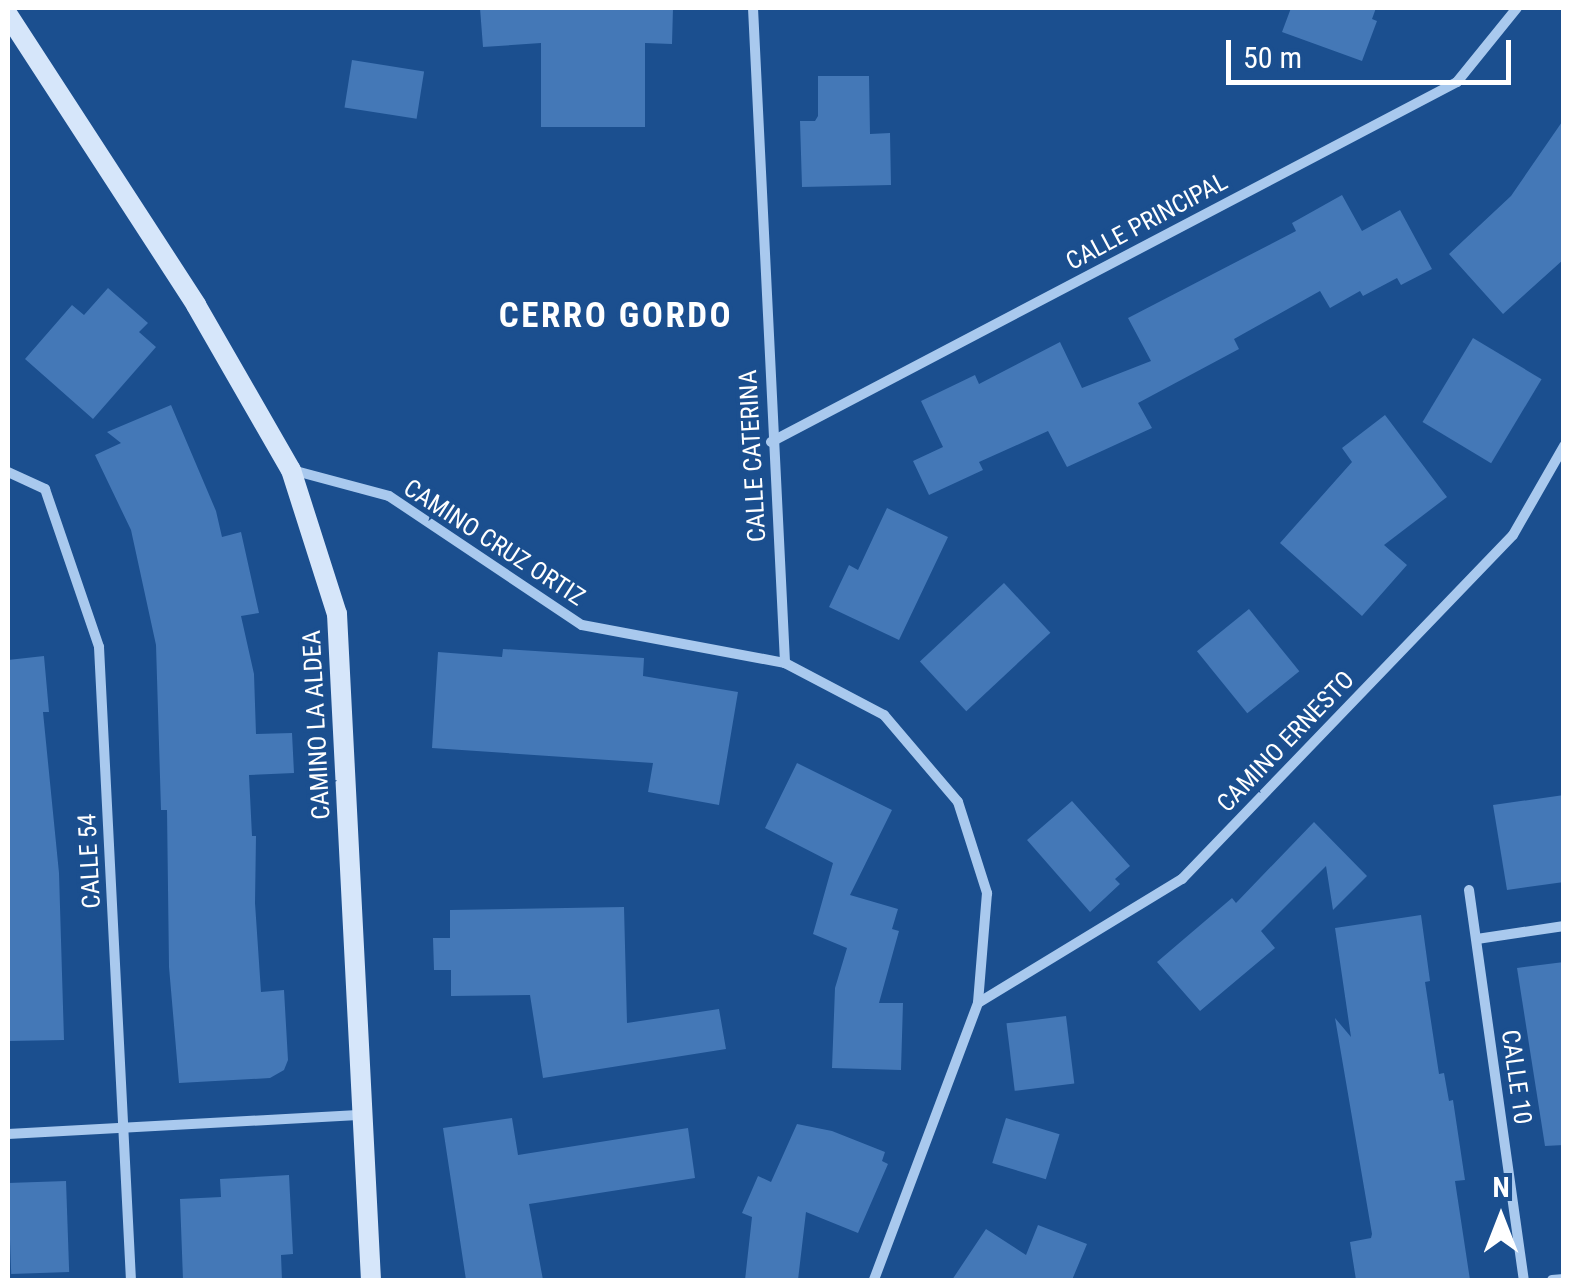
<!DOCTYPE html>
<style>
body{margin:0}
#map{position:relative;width:1571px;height:1288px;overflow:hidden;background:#1b4f8f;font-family:"Roboto Condensed",sans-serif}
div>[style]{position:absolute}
.building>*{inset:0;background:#4478b7;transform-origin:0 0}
.street>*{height:10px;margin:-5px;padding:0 5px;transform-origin:5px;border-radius:5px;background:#a9c9ee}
.secondary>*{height:20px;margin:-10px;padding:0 10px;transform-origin:10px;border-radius:10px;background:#d6e6fa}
span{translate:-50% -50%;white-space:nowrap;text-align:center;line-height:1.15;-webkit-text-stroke:8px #1b4f8f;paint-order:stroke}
.street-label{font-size:25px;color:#fff}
.district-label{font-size:35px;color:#fff;font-weight:700;letter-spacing:2.5px}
.frame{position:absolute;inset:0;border:10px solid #fff;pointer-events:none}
.north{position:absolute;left:1451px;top:1168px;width:100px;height:100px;-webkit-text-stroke:8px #1b4f8f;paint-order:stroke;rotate:0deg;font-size:28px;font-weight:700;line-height:40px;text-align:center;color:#fff}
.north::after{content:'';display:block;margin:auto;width:35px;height:45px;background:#fff;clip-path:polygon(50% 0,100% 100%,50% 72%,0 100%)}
.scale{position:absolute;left:1226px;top:40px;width:285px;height:45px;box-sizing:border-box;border:5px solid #fff;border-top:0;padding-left:12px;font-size:30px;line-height:35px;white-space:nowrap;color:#fff;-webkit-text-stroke:8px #1b4f8f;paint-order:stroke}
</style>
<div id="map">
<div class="building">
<i style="clip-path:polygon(480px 8px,673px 8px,672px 44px,645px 43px,645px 127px,541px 127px,541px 43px,483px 47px)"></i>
<i style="clip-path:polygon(1291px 8px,1376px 8px,1372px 19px,1377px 21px,1362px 61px,1282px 32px)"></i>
<i style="left:352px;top:60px;width:73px;height:48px;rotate:9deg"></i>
<i style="clip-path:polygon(818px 76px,869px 76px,870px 134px,890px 133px,891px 185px,802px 187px,800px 121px,815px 121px,818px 116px)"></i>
<i style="clip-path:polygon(1564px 119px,1564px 259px,1503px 314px,1449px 254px,1511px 196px)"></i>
<i style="clip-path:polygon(1342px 195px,1362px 231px,1400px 210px,1432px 269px,1401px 285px,1397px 278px,1363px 296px,1360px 291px,1330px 308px,1320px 291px,1234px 339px,1239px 349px,1138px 403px,1152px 428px,1067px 467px,1048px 431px,979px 462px,983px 470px,929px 495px,913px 461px,943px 447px,921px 401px,975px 375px,979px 384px,1060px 342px,1082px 388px,1151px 361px,1128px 318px,1296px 231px,1292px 223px)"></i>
<i style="clip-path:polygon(108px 288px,148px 323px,139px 332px,156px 347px,93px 419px,25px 359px,72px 305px,84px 315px)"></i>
<i style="left:1473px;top:338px;width:80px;height:98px;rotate:31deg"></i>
<i style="clip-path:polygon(171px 405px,216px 511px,222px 537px,241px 532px,259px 613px,241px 616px,254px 674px,256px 734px,292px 733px,294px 773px,249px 775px,252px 836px,256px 836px,255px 903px,261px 992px,284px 990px,288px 1060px,284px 1070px,270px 1078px,179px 1083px,169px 967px,167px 810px,161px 810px,156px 645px,131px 530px,95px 455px,121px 443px,107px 432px)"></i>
<i style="clip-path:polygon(1385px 415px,1447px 497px,1384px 545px,1407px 565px,1362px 616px,1280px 543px,1352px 462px,1342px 448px)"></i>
<i style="clip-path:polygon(887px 508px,948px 537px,899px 640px,829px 607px,849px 565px,858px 570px)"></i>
<i style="left:1004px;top:583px;width:68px;height:115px;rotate:47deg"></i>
<i style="left:1249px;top:609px;width:80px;height:67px;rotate:51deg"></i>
<i style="clip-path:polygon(503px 649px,644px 658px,643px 676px,738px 692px,719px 805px,648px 792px,653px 763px,432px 748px,438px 652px,502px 657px)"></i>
<i style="clip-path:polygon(44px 656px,49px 712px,43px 712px,59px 873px,64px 1040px,8px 1041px,8px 660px)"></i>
<i style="clip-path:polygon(797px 763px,892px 810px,850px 895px,898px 909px,892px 929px,899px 931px,879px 1003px,903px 1003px,901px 1070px,832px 1068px,835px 988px,847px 948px,813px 934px,833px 863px,765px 828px)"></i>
<i style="clip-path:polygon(1564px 795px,1564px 882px,1507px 890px,1493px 805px)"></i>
<i style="clip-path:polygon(1072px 801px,1130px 866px,1115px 879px,1120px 884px,1090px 912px,1027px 840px)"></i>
<i style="clip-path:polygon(1314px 822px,1367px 876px,1333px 910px,1326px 866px,1261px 931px,1275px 948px,1200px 1011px,1157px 962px,1232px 898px,1236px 903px)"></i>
<i style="clip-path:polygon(624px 907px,627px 1023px,719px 1009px,726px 1049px,543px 1078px,530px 995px,451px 996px,451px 970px,434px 970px,433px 938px,450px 938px,450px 910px)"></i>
<i style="clip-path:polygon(1421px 915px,1430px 981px,1425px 982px,1439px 1074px,1444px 1073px,1449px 1101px,1453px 1100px,1465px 1180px,1455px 1181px,1470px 1280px,1356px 1280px,1350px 1242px,1371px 1238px,1372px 1234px,1335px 1018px,1351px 1037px,1335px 928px)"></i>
<i style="clip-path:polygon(1564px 962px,1564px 1145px,1545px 1146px,1517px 968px)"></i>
<i style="left:1066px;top:1016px;width:68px;height:60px;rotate:83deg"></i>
<i style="clip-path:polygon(512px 1118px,518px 1155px,688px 1128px,695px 1178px,529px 1204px,543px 1280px,466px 1280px,443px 1128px)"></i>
<i style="left:1006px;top:1118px;width:56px;height:47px;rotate:17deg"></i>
<i style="clip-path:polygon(797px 1124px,832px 1131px,885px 1152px,882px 1161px,888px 1164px,858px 1233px,806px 1212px,798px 1280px,745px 1280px,752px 1217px,742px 1213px,758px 1176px,771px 1182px)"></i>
<i style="clip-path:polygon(289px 1175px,293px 1254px,281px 1255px,282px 1280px,183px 1280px,180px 1199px,221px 1197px,220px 1179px)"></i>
<i style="left:66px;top:1181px;width:91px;height:58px;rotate:88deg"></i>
<i style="clip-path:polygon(1038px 1225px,1087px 1244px,1072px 1280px,952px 1280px,986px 1229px,1026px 1255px)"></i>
</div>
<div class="street">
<i style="left:753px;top:8px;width:656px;rotate:87.2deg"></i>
<i style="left:771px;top:442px;width:775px;rotate:-27.69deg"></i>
<i style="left:1457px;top:82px;width:95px;rotate:-51deg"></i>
<i style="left:292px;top:470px;width:100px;rotate:15deg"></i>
<i style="left:389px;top:496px;width:232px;rotate:33.8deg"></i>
<i style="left:582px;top:625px;width:207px;rotate:10.6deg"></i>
<i style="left:785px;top:663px;width:112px;rotate:27.7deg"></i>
<i style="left:884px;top:715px;width:114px;rotate:49.6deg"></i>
<i style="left:958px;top:802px;width:96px;rotate:72.3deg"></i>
<i style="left:987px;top:893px;width:110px;rotate:94.7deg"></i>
<i style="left:978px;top:1003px;width:296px;rotate:110.6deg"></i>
<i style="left:8px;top:472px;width:41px;rotate:24.7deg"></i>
<i style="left:45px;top:489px;width:167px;rotate:71.1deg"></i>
<i style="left:99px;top:647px;width:634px;rotate:87.11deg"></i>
<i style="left:1469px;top:890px;width:394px;rotate:82deg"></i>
<i style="left:1477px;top:939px;width:88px;rotate:-8.5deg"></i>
<i style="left:978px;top:1003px;width:239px;rotate:-31.3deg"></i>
<i style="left:1182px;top:879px;width:477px;rotate:-46.1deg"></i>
<i style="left:1513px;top:535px;width:103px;rotate:-60.2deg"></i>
<i style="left:8px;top:1134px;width:355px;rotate:-3.1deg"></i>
<i style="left:1552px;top:1280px;width:12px;rotate:-5deg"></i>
</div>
<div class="secondary">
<i style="left:8px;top:15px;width:346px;rotate:57deg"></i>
<i style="left:196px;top:305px;width:190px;rotate:60.1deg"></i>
<i style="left:291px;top:470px;width:151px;rotate:72.3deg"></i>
<i style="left:337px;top:614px;width:667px;rotate:87.08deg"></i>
</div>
<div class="street-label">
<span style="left:1147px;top:222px;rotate:-28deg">CALLE PRINCIPAL</span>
<span style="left:753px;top:456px;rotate:-93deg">CALLE CATERINA</span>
<span style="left:494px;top:543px;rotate:33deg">CAMINO CRUZ ORTIZ</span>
<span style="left:317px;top:725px;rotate:-93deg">CAMINO LA ALDEA</span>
<span style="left:1286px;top:742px;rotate:-46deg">CAMINO ERNESTO</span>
<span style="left:90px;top:861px;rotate:-93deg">CALLE 54</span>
<span style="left:1516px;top:1077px;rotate:82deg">CALLE 10</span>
</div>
<div class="district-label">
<span style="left:616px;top:316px">CERRO GORDO</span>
</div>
<div class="frame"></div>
<div class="north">N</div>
<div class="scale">50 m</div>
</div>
